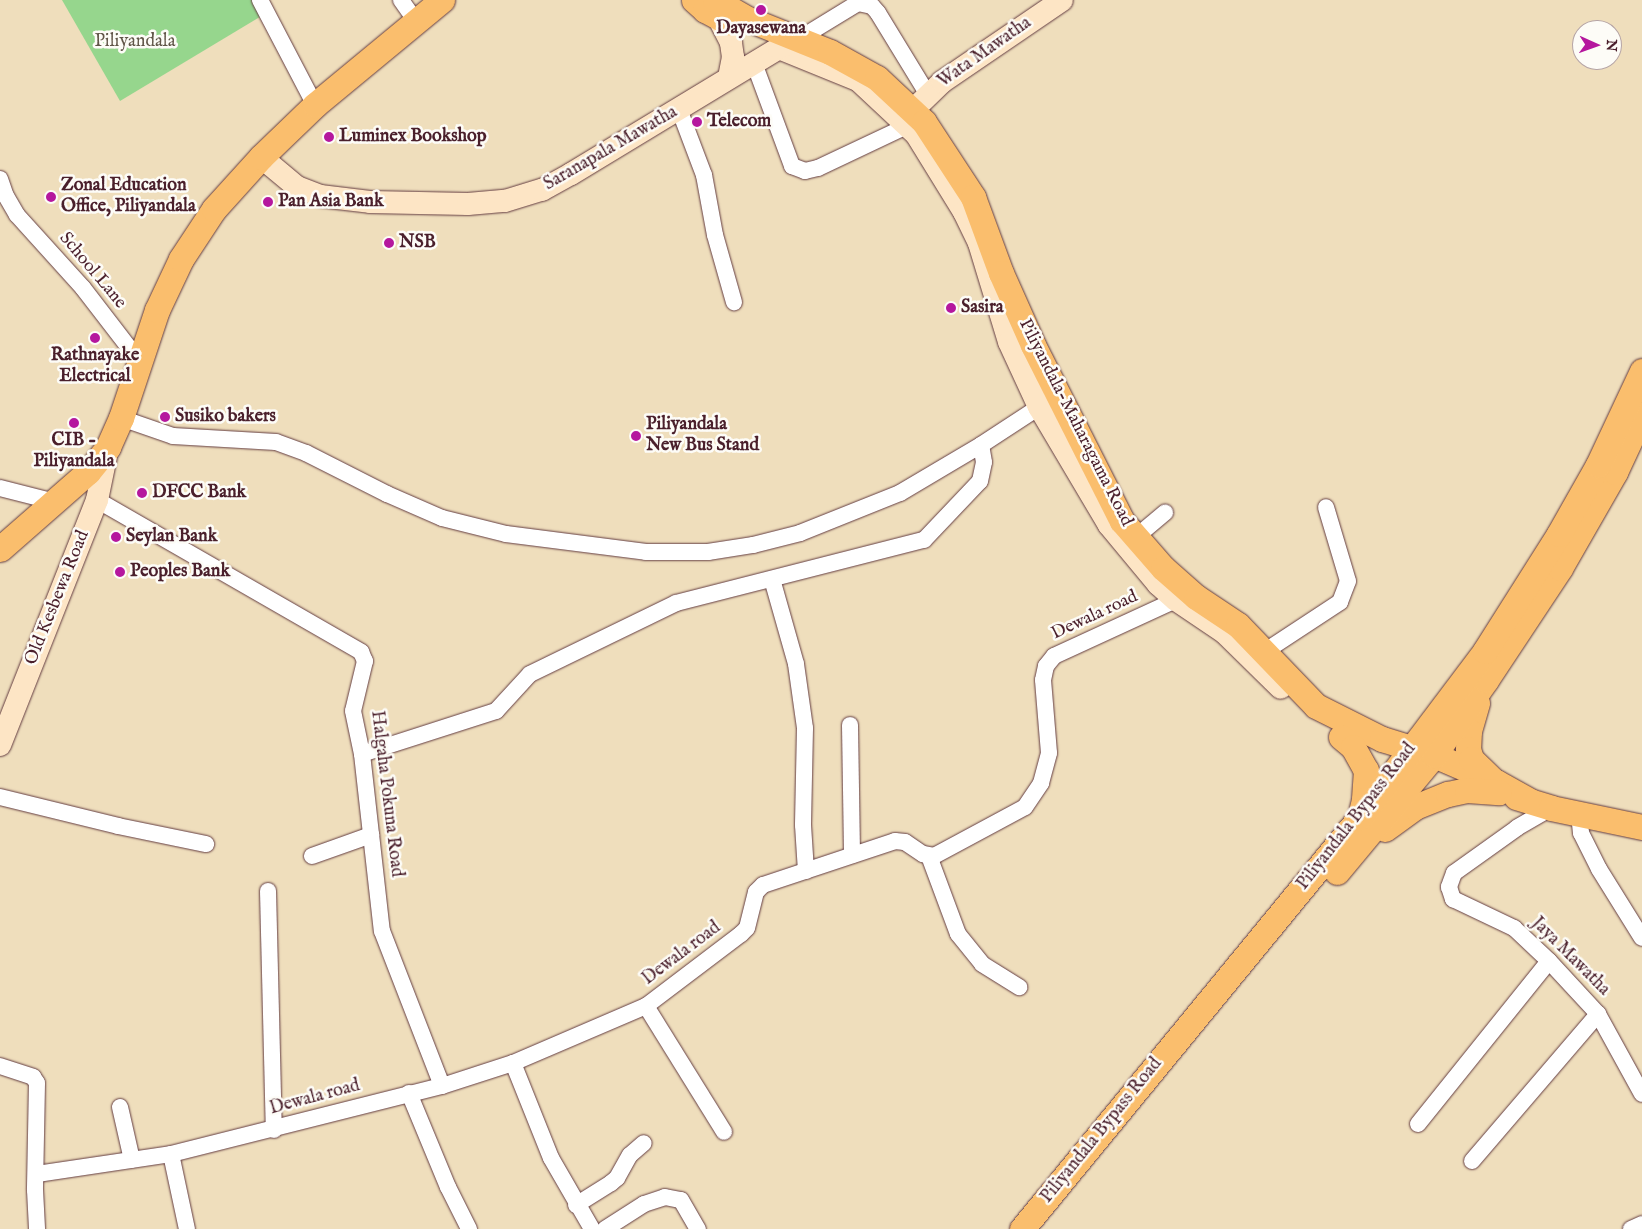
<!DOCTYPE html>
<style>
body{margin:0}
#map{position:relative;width:1642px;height:1229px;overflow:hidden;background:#efdebc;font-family:"IM FELL English",serif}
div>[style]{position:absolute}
.green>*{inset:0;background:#96d68d}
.roads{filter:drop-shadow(0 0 1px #633c41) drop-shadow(0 0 1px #633c41)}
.street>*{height:16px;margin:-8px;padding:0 8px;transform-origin:8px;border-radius:8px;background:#fff}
.secondary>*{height:22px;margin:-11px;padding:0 11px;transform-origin:11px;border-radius:11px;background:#fde5c5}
.primary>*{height:25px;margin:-12.5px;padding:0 12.5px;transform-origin:12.5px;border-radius:12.5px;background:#fabe6d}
.dots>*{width:14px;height:14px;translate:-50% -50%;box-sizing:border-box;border:2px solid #fdfcf7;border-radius:50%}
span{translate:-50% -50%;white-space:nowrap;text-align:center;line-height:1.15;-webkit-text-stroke:5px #fdfcf7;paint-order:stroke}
.poi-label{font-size:18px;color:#4a1f2b;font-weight:700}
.left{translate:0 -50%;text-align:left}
.park-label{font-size:18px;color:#615648}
.street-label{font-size:18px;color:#4a1f2b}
.north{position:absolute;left:1572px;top:20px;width:50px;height:50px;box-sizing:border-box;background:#fdfcf7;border:1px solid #b5a4a5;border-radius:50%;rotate:92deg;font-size:14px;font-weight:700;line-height:20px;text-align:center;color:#4a1f2b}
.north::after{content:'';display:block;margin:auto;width:18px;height:22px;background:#b5179e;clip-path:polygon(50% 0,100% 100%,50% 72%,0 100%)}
</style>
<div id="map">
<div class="green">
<i style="clip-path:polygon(62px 0,256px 0,263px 15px,120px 101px)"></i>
</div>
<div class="roads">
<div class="street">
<i style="left:260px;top:0;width:119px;rotate:62.4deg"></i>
<i style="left:401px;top:0;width:28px;rotate:55deg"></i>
<i style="left:858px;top:3px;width:14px;rotate:12deg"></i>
<i style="left:872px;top:6px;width:9px;rotate:49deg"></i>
<i style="left:878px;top:13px;width:96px;rotate:58.6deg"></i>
<i style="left:799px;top:39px;width:75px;rotate:-31.4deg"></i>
<i style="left:754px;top:63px;width:110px;rotate:69.7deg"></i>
<i style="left:792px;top:166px;width:14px;rotate:21deg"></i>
<i style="left:805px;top:171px;width:13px;rotate:-13deg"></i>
<i style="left:818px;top:168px;width:98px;rotate:-25.3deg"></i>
<i style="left:679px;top:109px;width:71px;rotate:69.3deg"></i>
<i style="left:704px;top:175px;width:61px;rotate:79.6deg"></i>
<i style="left:715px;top:235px;width:70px;rotate:74.2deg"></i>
<i style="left:0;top:179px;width:18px;rotate:71deg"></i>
<i style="left:6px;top:196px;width:22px;rotate:60deg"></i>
<i style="left:17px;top:215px;width:98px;rotate:47.9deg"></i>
<i style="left:83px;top:288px;width:93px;rotate:52.4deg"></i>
<i style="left:121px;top:418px;width:55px;rotate:19.1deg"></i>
<i style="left:173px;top:436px;width:103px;rotate:3.3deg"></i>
<i style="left:276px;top:442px;width:32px;rotate:20deg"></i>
<i style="left:306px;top:453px;width:91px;rotate:26.8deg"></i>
<i style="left:387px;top:494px;width:60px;rotate:23.6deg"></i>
<i style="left:442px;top:518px;width:66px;rotate:14deg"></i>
<i style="left:506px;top:534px;width:141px;rotate:7.3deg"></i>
<i style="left:646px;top:552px;width:62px"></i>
<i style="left:708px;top:552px;width:46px;rotate:-8.8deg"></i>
<i style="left:753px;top:545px;width:49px;rotate:-14.3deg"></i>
<i style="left:800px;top:533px;width:108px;rotate:-21.8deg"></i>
<i style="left:900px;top:493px;width:94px;rotate:-30.7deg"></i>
<i style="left:0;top:488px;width:57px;rotate:14.3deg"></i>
<i style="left:97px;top:500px;width:305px;rotate:29.9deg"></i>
<i style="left:361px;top:652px;width:10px;rotate:66deg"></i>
<i style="left:365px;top:661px;width:51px;rotate:103.5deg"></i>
<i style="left:353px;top:711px;width:44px;rotate:78.2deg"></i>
<i style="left:362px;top:754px;width:178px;rotate:83.6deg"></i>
<i style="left:382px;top:931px;width:166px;rotate:68.8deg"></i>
<i style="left:1136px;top:537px;width:38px;rotate:-40deg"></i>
<i style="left:772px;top:579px;width:88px;rotate:74.2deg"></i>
<i style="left:796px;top:664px;width:65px;rotate:82deg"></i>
<i style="left:805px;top:728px;width:97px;rotate:91.2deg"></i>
<i style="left:803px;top:825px;width:46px;rotate:86.3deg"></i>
<i style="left:1264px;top:652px;width:91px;rotate:-33.3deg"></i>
<i style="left:1340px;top:602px;width:22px;rotate:-69deg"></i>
<i style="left:1348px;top:581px;width:77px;rotate:-106.6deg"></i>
<i style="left:850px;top:725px;width:130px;rotate:89.1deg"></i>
<i style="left:362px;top:754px;width:141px;rotate:-17.8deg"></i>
<i style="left:496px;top:711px;width:50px;rotate:-47.4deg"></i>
<i style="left:530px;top:674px;width:162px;rotate:-25.9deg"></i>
<i style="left:676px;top:603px;width:256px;rotate:-14.3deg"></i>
<i style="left:924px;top:540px;width:81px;rotate:-46.5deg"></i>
<i style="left:980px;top:481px;width:19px;rotate:-78deg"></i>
<i style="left:984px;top:462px;width:17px;rotate:-100deg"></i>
<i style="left:981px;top:445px;width:69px;rotate:-33.2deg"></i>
<i style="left:1039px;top:407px;width:9px;rotate:-27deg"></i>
<i style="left:0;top:797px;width:122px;rotate:13.8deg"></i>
<i style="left:118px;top:826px;width:90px;rotate:11.6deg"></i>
<i style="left:1551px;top:808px;width:39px;rotate:150deg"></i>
<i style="left:1517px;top:828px;width:77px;rotate:144.5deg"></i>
<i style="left:1454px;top:873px;width:15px;rotate:110deg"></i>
<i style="left:1449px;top:887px;width:13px;rotate:72deg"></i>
<i style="left:1453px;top:899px;width:68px;rotate:25.4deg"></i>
<i style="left:1514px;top:928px;width:48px;rotate:43.3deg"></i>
<i style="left:1549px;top:961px;width:72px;rotate:47.2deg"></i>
<i style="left:1598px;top:1014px;width:91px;rotate:61.2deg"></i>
<i style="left:1579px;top:814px;width:19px;rotate:84deg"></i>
<i style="left:1581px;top:833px;width:40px;rotate:63.4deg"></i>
<i style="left:1599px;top:869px;width:81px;rotate:58.1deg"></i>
<i style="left:312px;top:856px;width:63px;rotate:-19.6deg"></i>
<i style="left:929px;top:856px;width:83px;rotate:69.6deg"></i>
<i style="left:958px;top:934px;width:38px;rotate:51deg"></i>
<i style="left:982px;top:964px;width:44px;rotate:31.9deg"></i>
<i style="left:268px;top:891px;width:239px;rotate:88.6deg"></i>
<i style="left:646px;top:1006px;width:148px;rotate:58.2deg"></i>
<i style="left:513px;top:1063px;width:102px;rotate:68.2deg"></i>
<i style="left:551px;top:1158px;width:82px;rotate:60deg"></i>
<i style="left:0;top:1066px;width:35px;rotate:18deg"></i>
<i style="left:33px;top:1077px;width:7px;rotate:56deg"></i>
<i style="left:37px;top:1083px;width:107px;rotate:91.1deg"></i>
<i style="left:35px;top:1190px;width:39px;rotate:87deg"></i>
<i style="left:409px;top:1093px;width:102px;rotate:67.5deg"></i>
<i style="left:448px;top:1187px;width:47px;rotate:63.4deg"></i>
<i style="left:120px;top:1107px;width:54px;rotate:77.2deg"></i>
<i style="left:1418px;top:1124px;width:209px;rotate:-51.2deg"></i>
<i style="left:171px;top:1154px;width:77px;rotate:78deg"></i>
<i style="left:1472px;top:1161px;width:194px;rotate:-49.4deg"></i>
<i style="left:37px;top:1174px;width:135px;rotate:-8.5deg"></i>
<i style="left:171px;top:1154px;width:279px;rotate:-14.1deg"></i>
<i style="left:442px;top:1086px;width:75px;rotate:-17.9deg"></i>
<i style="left:513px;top:1063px;width:145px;rotate:-23.2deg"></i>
<i style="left:646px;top:1006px;width:119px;rotate:-37.2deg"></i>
<i style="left:741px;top:934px;width:8px;rotate:-45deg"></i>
<i style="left:747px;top:928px;width:37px;rotate:-76deg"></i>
<i style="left:756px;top:892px;width:10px;rotate:-45deg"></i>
<i style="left:763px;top:885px;width:139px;rotate:-18.4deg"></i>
<i style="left:895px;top:841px;width:10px;rotate:6deg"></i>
<i style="left:905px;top:842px;width:22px;rotate:34deg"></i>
<i style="left:923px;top:854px;width:11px;rotate:10deg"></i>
<i style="left:934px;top:856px;width:103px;rotate:-28.3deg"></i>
<i style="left:1025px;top:807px;width:29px;rotate:-56deg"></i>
<i style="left:1041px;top:783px;width:31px;rotate:-75deg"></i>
<i style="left:1049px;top:753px;width:73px;rotate:-94.7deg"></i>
<i style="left:1043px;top:680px;width:14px;rotate:-78deg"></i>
<i style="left:1046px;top:666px;width:13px;rotate:-51deg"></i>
<i style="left:1054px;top:656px;width:134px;rotate:-24.7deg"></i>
<i style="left:1176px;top:600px;width:11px;rotate:-49deg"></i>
<i style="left:576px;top:1205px;width:41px;rotate:-32.2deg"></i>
<i style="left:611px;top:1183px;width:8px;rotate:-40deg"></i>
<i style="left:617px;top:1178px;width:26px;rotate:-61deg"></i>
<i style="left:630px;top:1155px;width:18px;rotate:-41deg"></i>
<i style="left:605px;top:1229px;width:46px;rotate:-32.7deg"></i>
<i style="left:644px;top:1204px;width:22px;rotate:-18deg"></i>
<i style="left:665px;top:1197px;width:16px;rotate:11deg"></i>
<i style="left:681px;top:1200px;width:34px;rotate:60deg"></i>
<i style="left:1631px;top:1229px;width:12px;rotate:-24deg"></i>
</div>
<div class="secondary">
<i style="left:718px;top:17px;width:29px;rotate:63deg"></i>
<i style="left:731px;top:43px;width:14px;rotate:82deg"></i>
<i style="left:733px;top:57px;width:21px;rotate:101deg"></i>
<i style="left:779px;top:48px;width:85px;rotate:22.1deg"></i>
<i style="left:858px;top:80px;width:79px;rotate:43deg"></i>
<i style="left:916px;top:134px;width:92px;rotate:58.4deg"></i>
<i style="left:964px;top:212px;width:34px;rotate:64deg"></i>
<i style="left:979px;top:243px;width:103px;rotate:73.1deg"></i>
<i style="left:1009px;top:342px;width:72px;rotate:65.2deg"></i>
<i style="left:1039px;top:407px;width:137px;rotate:59.3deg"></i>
<i style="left:1109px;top:525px;width:77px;rotate:50.3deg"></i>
<i style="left:1158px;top:584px;width:24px;rotate:42deg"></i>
<i style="left:1176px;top:600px;width:59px;rotate:34deg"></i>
<i style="left:1225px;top:633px;width:78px;rotate:44.5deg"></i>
<i style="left:912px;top:111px;width:42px;rotate:-44deg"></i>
<i style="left:942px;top:82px;width:145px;rotate:-34.3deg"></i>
<i style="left:261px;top:157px;width:47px;rotate:39.8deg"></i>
<i style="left:297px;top:187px;width:25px;rotate:21deg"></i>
<i style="left:320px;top:196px;width:50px;rotate:6.8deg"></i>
<i style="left:370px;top:202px;width:98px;rotate:1.2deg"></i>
<i style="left:468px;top:204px;width:37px;rotate:-5deg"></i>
<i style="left:505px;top:201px;width:39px;rotate:-17deg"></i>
<i style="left:542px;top:190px;width:33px;rotate:-29deg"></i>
<i style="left:571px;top:174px;width:243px;rotate:-31.2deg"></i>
<i style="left:779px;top:48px;width:14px;rotate:-25deg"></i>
<i style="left:0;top:745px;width:264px;rotate:-68.4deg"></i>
<i style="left:97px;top:500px;width:54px;rotate:-78.3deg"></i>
</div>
<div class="primary">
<i style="left:694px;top:0;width:15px;rotate:42deg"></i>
<i style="left:705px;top:10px;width:26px;rotate:28deg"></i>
<i style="left:715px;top:0;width:38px;rotate:30deg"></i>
<i style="left:748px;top:19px;width:88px;rotate:21.9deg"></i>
<i style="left:830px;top:52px;width:54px;rotate:29deg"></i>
<i style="left:877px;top:78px;width:64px;rotate:43.1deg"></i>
<i style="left:924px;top:122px;width:90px;rotate:56.8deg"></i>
<i style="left:973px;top:197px;width:81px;rotate:69.8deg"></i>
<i style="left:1001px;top:273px;width:79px;rotate:66deg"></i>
<i style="left:1033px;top:345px;width:197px;rotate:63.2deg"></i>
<i style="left:1122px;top:521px;width:62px;rotate:48.9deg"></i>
<i style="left:1163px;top:568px;width:44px;rotate:41.3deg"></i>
<i style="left:1196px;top:597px;width:50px;rotate:33.7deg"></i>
<i style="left:1238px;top:625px;width:112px;rotate:46.1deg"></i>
<i style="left:1316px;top:706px;width:74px;rotate:26.6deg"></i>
<i style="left:1382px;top:739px;width:54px;rotate:17.1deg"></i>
<i style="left:1434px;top:755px;width:68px;rotate:23.5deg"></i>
<i style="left:1496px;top:782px;width:39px;rotate:29deg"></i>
<i style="left:0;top:549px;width:117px;rotate:-41.2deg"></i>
<i style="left:88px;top:472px;width:32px;rotate:-51deg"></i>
<i style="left:108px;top:447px;width:32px;rotate:-66deg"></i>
<i style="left:121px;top:418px;width:114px;rotate:-71.6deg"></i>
<i style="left:157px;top:310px;width:56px;rotate:-64.8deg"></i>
<i style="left:181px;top:259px;width:60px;rotate:-56.6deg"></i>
<i style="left:214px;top:209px;width:70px;rotate:-47.9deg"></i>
<i style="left:261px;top:157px;width:75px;rotate:-43.9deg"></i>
<i style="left:315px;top:105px;width:165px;rotate:-39.6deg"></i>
<i style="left:1477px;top:703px;width:29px;rotate:106deg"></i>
<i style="left:1469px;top:731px;width:18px;rotate:93deg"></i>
<i style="left:1468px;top:749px;width:10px;rotate:73deg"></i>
<i style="left:1471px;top:759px;width:28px;rotate:44deg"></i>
<i style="left:1341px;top:737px;width:16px;rotate:40deg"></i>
<i style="left:1353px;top:747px;width:26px;rotate:61deg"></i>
<i style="left:1366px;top:770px;width:30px;rotate:94deg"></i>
<i style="left:1364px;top:800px;width:12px;rotate:104deg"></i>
<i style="left:1516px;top:797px;width:37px;rotate:17deg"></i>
<i style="left:1551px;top:808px;width:93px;rotate:11.8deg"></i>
<i style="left:1385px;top:829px;width:37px;rotate:-36deg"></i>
<i style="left:1415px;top:807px;width:35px;rotate:-22deg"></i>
<i style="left:1448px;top:794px;width:19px;rotate:-12deg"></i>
<i style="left:1467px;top:790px;width:32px;rotate:4deg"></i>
<i style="left:1337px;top:872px;width:152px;rotate:-50.3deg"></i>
<i style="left:1434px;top:755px;width:91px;rotate:-55.3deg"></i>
<i style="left:1486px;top:680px;width:134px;rotate:-56.5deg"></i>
<i style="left:1560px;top:568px;width:111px;rotate:-60.2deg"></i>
<i style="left:1615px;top:472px;width:64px;rotate:-65deg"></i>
<i style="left:1022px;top:1229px;width:533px;rotate:-50.63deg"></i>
<i style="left:1360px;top:817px;width:208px;rotate:-53deg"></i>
<i style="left:1485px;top:651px;width:138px;rotate:-57.7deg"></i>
<i style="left:1559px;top:534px;width:79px;rotate:-60.5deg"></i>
<i style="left:1598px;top:465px;width:104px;rotate:-64.9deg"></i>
</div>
</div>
<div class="dots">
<i style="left:761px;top:10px;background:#b5179e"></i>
<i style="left:697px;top:122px;background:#b5179e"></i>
<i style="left:329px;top:137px;background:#b5179e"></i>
<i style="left:51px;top:197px;background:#b5179e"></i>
<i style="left:268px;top:202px;background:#b5179e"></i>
<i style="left:389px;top:243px;background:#b5179e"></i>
<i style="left:951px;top:308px;background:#b5179e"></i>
<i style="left:95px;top:338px;background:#b5179e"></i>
<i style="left:165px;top:417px;background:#b5179e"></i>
<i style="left:74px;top:423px;background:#b5179e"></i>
<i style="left:636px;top:436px;background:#b5179e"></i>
<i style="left:142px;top:493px;background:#b5179e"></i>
<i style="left:116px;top:537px;background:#b5179e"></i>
<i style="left:120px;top:572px;background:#b5179e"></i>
</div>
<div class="poi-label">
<span style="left:761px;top:29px">Dayasewana</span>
<span class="left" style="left:707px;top:122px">Telecom</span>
<span class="left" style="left:339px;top:137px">Luminex Bookshop</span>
<span class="left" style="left:61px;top:197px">Zonal Education<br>Office, Piliyandala</span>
<span class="left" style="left:278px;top:202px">Pan Asia Bank</span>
<span class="left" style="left:399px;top:243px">NSB</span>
<span class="left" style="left:961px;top:308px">Sasira</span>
<span style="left:95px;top:367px">Rathnayake<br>Electrical</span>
<span class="left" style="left:175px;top:417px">Susiko bakers</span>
<span class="left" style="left:646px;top:436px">Piliyandala<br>New Bus Stand</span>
<span style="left:74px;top:452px">CIB -<br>Piliyandala</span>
<span class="left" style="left:152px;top:493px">DFCC Bank</span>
<span class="left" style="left:126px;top:537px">Seylan Bank</span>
<span class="left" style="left:130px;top:572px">Peoples Bank</span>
</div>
<div class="park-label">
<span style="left:135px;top:42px">Piliyandala</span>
</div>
<div class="street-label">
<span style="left:985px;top:53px;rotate:-35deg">Wata Mawatha</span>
<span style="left:611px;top:149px;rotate:-30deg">Saranapala Mawatha</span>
<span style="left:92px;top:271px;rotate:50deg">School Lane</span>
<span style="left:1075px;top:423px;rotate:63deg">Piliyandala-Maharagama Road</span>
<span style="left:58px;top:598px;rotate:-68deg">Old Kesbewa Road</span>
<span style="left:1095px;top:616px;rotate:-25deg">Dewala road</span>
<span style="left:386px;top:794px;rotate:83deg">Halgaha Pokuna Road</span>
<span style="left:1357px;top:817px;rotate:-52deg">Piliyandala Bypass Road</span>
<span style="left:682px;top:954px;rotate:-37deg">Dewala road</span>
<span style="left:1570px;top:957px;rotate:45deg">Jaya Mawatha</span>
<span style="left:315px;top:1098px;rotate:-15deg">Dewala road</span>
<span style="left:1102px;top:1131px;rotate:-51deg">Piliyandala Bypass Road</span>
</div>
<div class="north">N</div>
</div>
